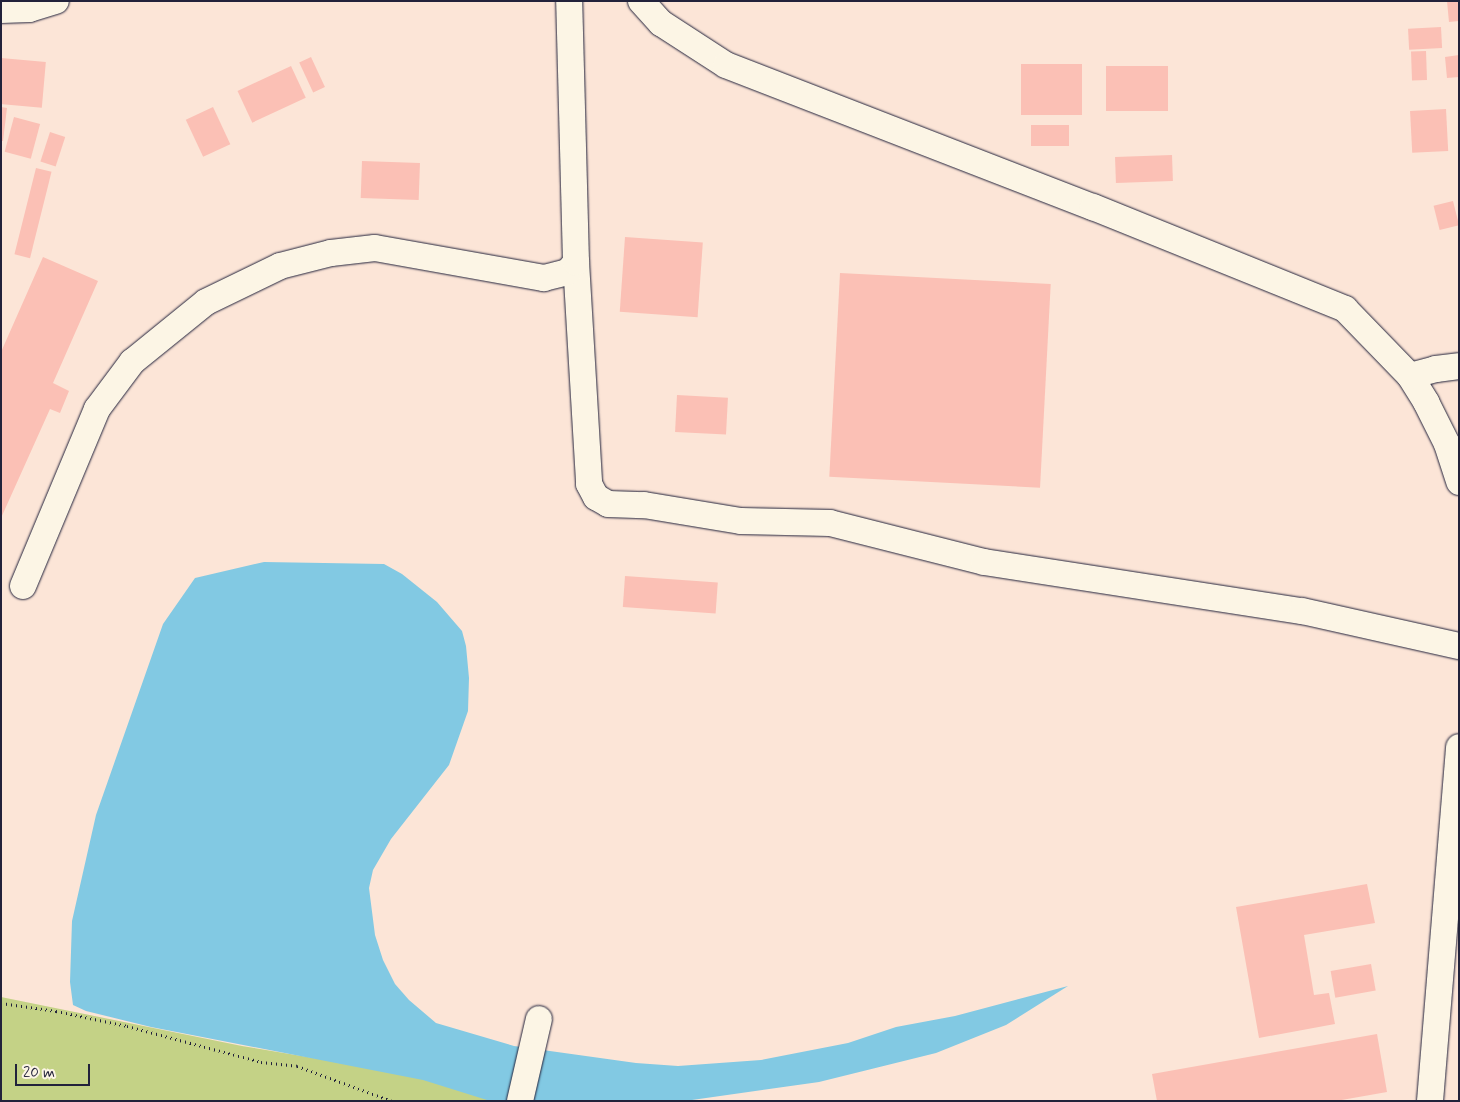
<!DOCTYPE html>
<style>
body{margin:0}
#map{position:relative;width:1460px;height:1102px;overflow:hidden;background:#fce5d7;font-family:Mynerve,sans-serif}
div>[style]{position:absolute}
.green>*{inset:0;background:#c4d286}
.water>*{inset:0;background:#82c9e3}
.building>*{inset:0;background:#fbc0b5;transform-origin:0 0}
.path>*{height:3px;margin-top:-1.5px;transform-origin:0;background:repeating-linear-gradient(90deg,#22223b 0 1px,transparent 0 5px)}
.roads{filter:drop-shadow(0 0 1px #22223b) drop-shadow(0 0 1px #22223b)}
.minor>*{height:26px;margin:-13px;padding:0 13px;transform-origin:13px;border-radius:13px;background:#fcf5e5}
span{translate:-50% -50%;white-space:nowrap;text-align:center;line-height:1.15;-webkit-text-stroke:4px #fcf5e5;paint-order:stroke}
.frame{position:absolute;inset:0;border:2px solid #22223b;pointer-events:none}
.scale{position:absolute;left:15px;top:1064px;width:75px;height:22px;box-sizing:border-box;border:2px solid #22223b;border-top:0;padding-left:6px;font-size:15px;line-height:18px;white-space:nowrap;color:#22223b;-webkit-text-stroke:4px #fcf5e5;paint-order:stroke}
</style>
<div id="map">
<div class="green">
<i style="clip-path:polygon(1px 997px,242px 1046px,570px 1101px,1px 1101px)"></i>
</div>
<div class="water">
<i style="clip-path:polygon(264px 562px,384px 564px,402px 574px,437px 602px,462px 631px,466px 646px,469px 678px,468px 711px,449px 765px,391px 839px,373px 870px,369px 888px,375px 935px,383px 960px,395px 984px,409px 1000px,436px 1023px,514px 1046px,636px 1063px,678px 1066px,761px 1060px,848px 1043px,896px 1027px,955px 1016px,1068px 986px,1006px 1025px,936px 1053px,819px 1082px,685px 1101px,487px 1100px,423px 1080px,151px 1027px,86px 1011px,73px 1005px,70px 982px,72px 921px,96px 815px,163px 624px,195px 578px)"></i>
</div>
<div class="building">
<i style="clip-path:polygon(1447px 1px,1459px 1px,1459px 21px,1449px 22px)"></i>
<i style="left:1441px;top:27px;width:21px;height:33px;rotate:87deg"></i>
<i style="left:1426px;top:51px;width:29px;height:15px;rotate:88deg"></i>
<i style="clip-path:polygon(1459px 55px,1459px 77px,1447px 78px,1445px 57px)"></i>
<i style="left:311px;top:57px;width:33px;height:13px;rotate:65deg"></i>
<i style="left:1px;top:58px;width:45px;height:46px;rotate:5deg"></i>
<i style="left:1082px;top:64px;width:51px;height:61px;rotate:90deg"></i>
<i style="left:291px;top:66px;width:35px;height:59px;rotate:65deg"></i>
<i style="left:1106px;top:66px;width:62px;height:45px"></i>
<i style="clip-path:polygon(1px 107px,7px 108px,3px 141px,1px 141px)"></i>
<i style="left:213px;top:107px;width:41px;height:30px;rotate:65deg"></i>
<i style="left:1446px;top:109px;width:42px;height:36px;rotate:87deg"></i>
<i style="left:14px;top:117px;width:27px;height:36px;rotate:15deg"></i>
<i style="left:1069px;top:125px;width:21px;height:38px;rotate:90deg"></i>
<i style="left:50px;top:132px;width:16px;height:31px;rotate:18deg"></i>
<i style="left:1172px;top:155px;width:26px;height:57px;rotate:88deg"></i>
<i style="left:362px;top:161px;width:58px;height:37px;rotate:2deg"></i>
<i style="left:36px;top:168px;width:16px;height:89px;rotate:14deg"></i>
<i style="left:1453px;top:201px;width:25px;height:20px;rotate:76deg"></i>
<i style="left:625px;top:237px;width:78px;height:75px;rotate:4deg"></i>
<i style="clip-path:polygon(43px 257px,98px 281px,53px 383px,69px 391px,60px 413px,50px 409px,1px 518px,1px 352px)"></i>
<i style="left:840px;top:273px;width:211px;height:204px;rotate:3deg"></i>
<i style="left:677px;top:395px;width:51px;height:37px;rotate:3deg"></i>
<i style="left:625px;top:576px;width:93px;height:31px;rotate:4deg"></i>
<i style="clip-path:polygon(1367px 884px,1375px 923px,1304px 935px,1314px 995px,1329px 993px,1335px 1024px,1259px 1038px,1236px 907px)"></i>
<i style="left:1371px;top:964px;width:27px;height:41px;rotate:80deg"></i>
<i style="clip-path:polygon(1377px 1034px,1387px 1092px,1336px 1101px,1157px 1101px,1152px 1074px)"></i>
</div>
<div class="path">
<i style="left:1px;top:1003px;width:56px;rotate:8.3deg"></i>
<i style="left:56px;top:1011px;width:73px;rotate:11.9deg"></i>
<i style="left:127px;top:1026px;width:139px;rotate:15deg"></i>
<i style="left:261px;top:1062px;width:36px;rotate:6deg"></i>
<i style="left:297px;top:1066px;width:101px;rotate:20.2deg"></i>
</div>
<div class="roads">
<div class="minor">
<i style="left:641px;top:1px;width:30px;rotate:48deg"></i>
<i style="left:661px;top:23px;width:77px;rotate:32.9deg"></i>
<i style="left:726px;top:65px;width:394px;rotate:21.2deg"></i>
<i style="left:1093px;top:207px;width:272px;rotate:22deg"></i>
<i style="left:1345px;top:309px;width:93px;rotate:45.9deg"></i>
<i style="left:1410px;top:376px;width:31px;rotate:58deg"></i>
<i style="left:1426px;top:402px;width:47px;rotate:63.4deg"></i>
<i style="left:1447px;top:444px;width:40px;rotate:72deg"></i>
<i style="left:1px;top:10px;width:28px;rotate:-2deg"></i>
<i style="left:29px;top:9px;width:28px;rotate:-17deg"></i>
<i style="left:576px;top:262px;width:222px;rotate:86.6deg"></i>
<i style="left:589px;top:484px;width:15px;rotate:62deg"></i>
<i style="left:596px;top:497px;width:14px;rotate:30deg"></i>
<i style="left:608px;top:504px;width:36px;rotate:2deg"></i>
<i style="left:644px;top:505px;width:98px;rotate:9.4deg"></i>
<i style="left:741px;top:521px;width:89px;rotate:1.3deg"></i>
<i style="left:830px;top:523px;width:159px;rotate:14.2deg"></i>
<i style="left:984px;top:562px;width:322px;rotate:8.8deg"></i>
<i style="left:1302px;top:611px;width:161px;rotate:12.6deg"></i>
<i style="left:1410px;top:376px;width:27px;rotate:-15deg"></i>
<i style="left:1436px;top:369px;width:23px;rotate:-7deg"></i>
<i style="left:23px;top:586px;width:192px;rotate:-67.3deg"></i>
<i style="left:97px;top:409px;width:59px;rotate:-53.3deg"></i>
<i style="left:132px;top:362px;width:95px;rotate:-39deg"></i>
<i style="left:206px;top:302px;width:82px;rotate:-25.9deg"></i>
<i style="left:280px;top:266px;width:53px;rotate:-14.3deg"></i>
<i style="left:331px;top:253px;width:44px;rotate:-6.5deg"></i>
<i style="left:375px;top:248px;width:172px;rotate:10.1deg"></i>
<i style="left:544px;top:278px;width:25px;rotate:-14deg"></i>
<i style="left:568px;top:272px;width:13px;rotate:-51deg"></i>
<i style="left:576px;top:262px;width:261px;rotate:-91.5deg"></i>
<i style="left:520px;top:1101px;width:84px;rotate:-77deg"></i>
<i style="left:1430px;top:1101px;width:355px;rotate:-85.3deg"></i>
</div>
</div>
<div class="frame"></div>
<div class="scale">20 m</div>
</div>
